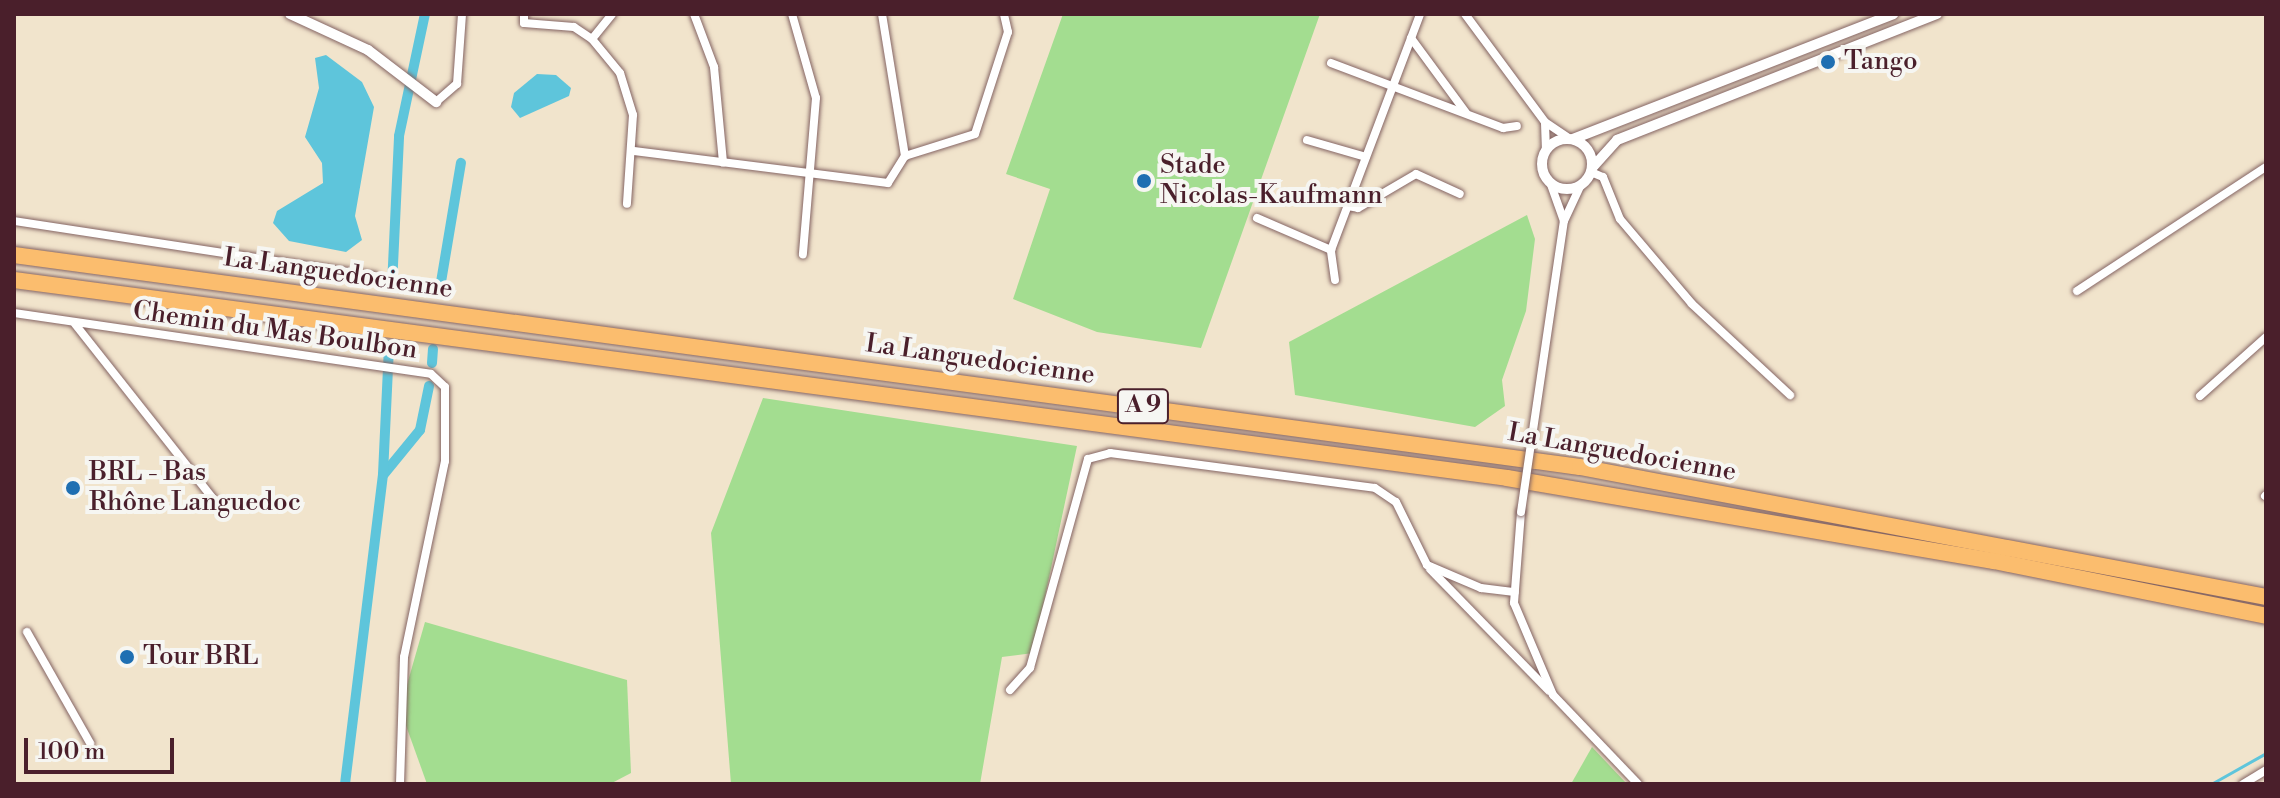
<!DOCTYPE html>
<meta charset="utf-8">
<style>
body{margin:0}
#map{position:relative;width:2280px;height:798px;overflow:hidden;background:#f1e4cc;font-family:"Libre Bodoni",serif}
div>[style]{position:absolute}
.green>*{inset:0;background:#a3dd90}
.water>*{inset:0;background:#5ec5db}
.stream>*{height:3px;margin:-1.5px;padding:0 1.5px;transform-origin:1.5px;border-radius:1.5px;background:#5ec5db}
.canal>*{height:10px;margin:-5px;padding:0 5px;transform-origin:5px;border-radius:5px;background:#5ec5db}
.roads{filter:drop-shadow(0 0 2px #846463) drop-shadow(0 0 2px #846463)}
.minor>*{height:8px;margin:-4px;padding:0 4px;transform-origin:4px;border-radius:4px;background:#fff}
.tertiary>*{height:10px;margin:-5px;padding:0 5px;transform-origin:5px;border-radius:5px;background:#fff}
.tertiary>.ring{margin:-5px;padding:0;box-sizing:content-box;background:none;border:10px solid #fff;border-radius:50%}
.motorway>*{height:16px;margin:-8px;padding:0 8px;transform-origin:8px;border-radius:8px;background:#fbbd6e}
.bridges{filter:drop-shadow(0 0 2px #846463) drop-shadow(0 0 2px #846463)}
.minor-bridge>*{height:8px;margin:-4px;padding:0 4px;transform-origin:4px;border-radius:4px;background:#fff}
.dots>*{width:22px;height:22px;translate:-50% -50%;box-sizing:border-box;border:4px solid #f6f6f2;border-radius:50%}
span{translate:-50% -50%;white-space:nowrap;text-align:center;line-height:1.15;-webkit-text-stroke:8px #f6f6f2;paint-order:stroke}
.shield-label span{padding:2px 6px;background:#f6f6f2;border:2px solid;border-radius:6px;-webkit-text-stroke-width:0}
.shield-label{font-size:24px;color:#4a1f2b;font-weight:700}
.poi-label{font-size:26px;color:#4a1f2b}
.left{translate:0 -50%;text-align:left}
.street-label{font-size:26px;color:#4a1f2b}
.frame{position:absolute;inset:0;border:16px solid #4a1f2b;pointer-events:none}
.scale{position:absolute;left:24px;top:738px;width:150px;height:36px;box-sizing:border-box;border:4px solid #4a1f2b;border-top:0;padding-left:10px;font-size:24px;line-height:28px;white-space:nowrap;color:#4a1f2b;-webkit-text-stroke:6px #f6f6f2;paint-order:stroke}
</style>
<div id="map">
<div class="green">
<i style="clip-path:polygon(1063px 14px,1320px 14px,1201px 348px,1097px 332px,1013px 299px,1050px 189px,1006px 174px)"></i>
<i style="clip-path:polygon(1527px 215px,1535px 239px,1526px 311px,1502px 380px,1505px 406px,1475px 427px,1295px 395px,1289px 342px)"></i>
<i style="clip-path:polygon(763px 398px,1077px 446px,1033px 653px,1002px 657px,980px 784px,731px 784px,711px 533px)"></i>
<i style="clip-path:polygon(425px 622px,627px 680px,631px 773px,610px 784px,427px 784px,400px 709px)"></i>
<i style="clip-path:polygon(1592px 747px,1627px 784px,1571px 784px)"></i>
</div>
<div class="water">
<i style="clip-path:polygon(326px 55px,362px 82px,374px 107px,355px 216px,362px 240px,346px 252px,289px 241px,273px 223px,277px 211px,323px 183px,322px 163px,305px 137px,319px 88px,315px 58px)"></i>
<i style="clip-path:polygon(537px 74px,556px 75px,571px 88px,569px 96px,520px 118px,511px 107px,514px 93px)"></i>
</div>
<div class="stream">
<i style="left:2211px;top:784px;width:63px;rotate:-29.4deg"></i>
</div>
<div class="canal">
<i style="left:392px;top:286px;width:150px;rotate:-87.3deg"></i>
<i style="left:399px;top:136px;width:125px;rotate:-78deg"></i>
<i style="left:439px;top:294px;width:133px;rotate:-80.5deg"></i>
<i style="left:432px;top:363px;width:14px;rotate:-86deg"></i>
<i style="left:384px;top:474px;width:57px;rotate:-50.7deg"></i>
<i style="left:420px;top:430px;width:45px;rotate:-78.4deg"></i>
<i style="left:345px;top:784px;width:312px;rotate:-83deg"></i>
<i style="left:383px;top:474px;width:129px;rotate:-87.3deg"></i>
</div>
<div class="roads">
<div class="minor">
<i style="left:524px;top:14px;width:9px;rotate:90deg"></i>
<i style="left:524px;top:23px;width:50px;rotate:4.6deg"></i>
<i style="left:574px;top:27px;width:22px;rotate:34deg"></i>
<i style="left:592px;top:39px;width:32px;rotate:-51deg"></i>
<i style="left:694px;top:14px;width:57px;rotate:69.3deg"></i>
<i style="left:714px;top:67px;width:96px;rotate:84.6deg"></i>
<i style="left:792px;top:14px;width:87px;rotate:74.1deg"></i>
<i style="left:816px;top:98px;width:157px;rotate:94.8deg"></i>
<i style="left:882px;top:14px;width:144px;rotate:80.8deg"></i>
<i style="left:1465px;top:14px;width:134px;rotate:53.5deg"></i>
<i style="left:1545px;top:122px;width:30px;rotate:34deg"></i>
<i style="left:1411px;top:38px;width:93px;rotate:53.7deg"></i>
<i style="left:592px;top:39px;width:44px;rotate:50.5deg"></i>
<i style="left:620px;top:73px;width:44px;rotate:72.8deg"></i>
<i style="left:633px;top:115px;width:89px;rotate:93.9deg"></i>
<i style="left:1331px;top:63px;width:184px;rotate:20.7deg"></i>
<i style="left:1503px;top:128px;width:14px;rotate:-8deg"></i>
<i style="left:436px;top:102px;width:28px;rotate:-41deg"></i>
<i style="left:457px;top:84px;width:70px;rotate:-85.9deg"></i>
<i style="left:1545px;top:123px;width:27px;rotate:88deg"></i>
<i style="left:1307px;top:140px;width:61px;rotate:16.1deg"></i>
<i style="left:634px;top:151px;width:256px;rotate:7.2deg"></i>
<i style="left:888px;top:183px;width:32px;rotate:-58deg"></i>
<i style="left:905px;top:156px;width:73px;rotate:-17.4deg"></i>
<i style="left:975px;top:134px;width:107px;rotate:-72.1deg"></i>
<i style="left:1008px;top:32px;width:18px;rotate:-103deg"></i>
<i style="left:1591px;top:172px;width:13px;rotate:23deg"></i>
<i style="left:1603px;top:177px;width:45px;rotate:68deg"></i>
<i style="left:1620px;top:219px;width:111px;rotate:49.7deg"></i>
<i style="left:1692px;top:304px;width:134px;rotate:42.9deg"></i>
<i style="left:1550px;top:182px;width:41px;rotate:70.3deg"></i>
<i style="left:1564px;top:221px;width:38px;rotate:-65deg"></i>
<i style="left:1348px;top:206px;width:10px;rotate:11deg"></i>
<i style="left:1358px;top:208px;width:67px;rotate:-30.4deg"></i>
<i style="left:1416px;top:174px;width:48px;rotate:24.4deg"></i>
<i style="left:1257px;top:218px;width:81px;rotate:23.4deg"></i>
<i style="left:14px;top:221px;width:365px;rotate:8.7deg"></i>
<i style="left:1335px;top:280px;width:30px;rotate:-98deg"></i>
<i style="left:1331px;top:250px;width:252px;rotate:-69.3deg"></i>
<i style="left:2077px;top:291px;width:226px;rotate:-33.3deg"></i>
<i style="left:14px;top:313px;width:421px;rotate:8.3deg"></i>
<i style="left:431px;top:374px;width:19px;rotate:43deg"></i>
<i style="left:445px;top:387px;width:74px;rotate:90deg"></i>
<i style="left:445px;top:461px;width:200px;rotate:101.8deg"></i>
<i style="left:404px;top:657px;width:127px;rotate:91.8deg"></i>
<i style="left:75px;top:324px;width:236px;rotate:51.7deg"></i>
<i style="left:2200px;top:396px;width:89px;rotate:-41.8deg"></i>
<i style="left:1532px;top:437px;width:218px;rotate:-81.6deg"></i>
<i style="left:2265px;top:496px;width:1px;rotate:-45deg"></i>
<i style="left:1521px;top:512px;width:91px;rotate:94.4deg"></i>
<i style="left:1514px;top:603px;width:100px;rotate:67deg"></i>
<i style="left:1553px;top:695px;width:123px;rotate:46.3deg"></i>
<i style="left:1430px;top:569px;width:170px;rotate:45.7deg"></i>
<i style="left:27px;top:632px;width:128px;rotate:60.4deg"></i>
<i style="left:1010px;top:690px;width:30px;rotate:-48deg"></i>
<i style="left:1030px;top:668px;width:217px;rotate:-74.5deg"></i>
<i style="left:1088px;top:459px;width:23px;rotate:-15deg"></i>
<i style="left:1110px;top:453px;width:267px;rotate:7.5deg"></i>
<i style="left:1375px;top:488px;width:25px;rotate:34deg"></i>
<i style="left:1396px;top:502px;width:70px;rotate:63.8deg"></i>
<i style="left:1427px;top:565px;width:59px;rotate:23.1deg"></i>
<i style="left:1481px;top:588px;width:34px;rotate:7deg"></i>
<i style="left:2243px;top:784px;width:27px;rotate:-31deg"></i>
</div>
<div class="tertiary">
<i style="left:290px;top:14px;width:86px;rotate:24.8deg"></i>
<i style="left:368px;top:50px;width:86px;rotate:37.4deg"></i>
<i class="ring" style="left:1542px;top:139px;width:40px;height:40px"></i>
<i style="left:1573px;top:139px;width:344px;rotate:-21.3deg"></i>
<i style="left:1592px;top:168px;width:38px;rotate:-48deg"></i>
<i style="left:1617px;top:140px;width:344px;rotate:-21.5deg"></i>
</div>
<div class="motorway">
<i style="left:14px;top:255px;width:1580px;rotate:7.71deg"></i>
<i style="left:1580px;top:467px;width:698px;rotate:10.73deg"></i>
<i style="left:14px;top:280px;width:1506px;rotate:7.55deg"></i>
<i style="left:1507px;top:478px;width:494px;rotate:9.7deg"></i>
<i style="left:1994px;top:561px;width:278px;rotate:11.4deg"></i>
</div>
</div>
<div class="bridges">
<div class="minor-bridge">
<i style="left:1521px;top:512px;width:76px;rotate:-81.7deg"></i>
</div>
</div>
<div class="dots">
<i style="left:1828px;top:62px;background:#1f6fb2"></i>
<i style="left:1144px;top:181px;background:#1f6fb2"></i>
<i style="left:73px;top:488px;background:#1f6fb2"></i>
<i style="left:127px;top:657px;background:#1f6fb2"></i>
</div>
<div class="shield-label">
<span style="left:1143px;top:406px">A 9</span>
</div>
<div class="poi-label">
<span class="left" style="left:1844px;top:62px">Tango</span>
<span class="left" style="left:1160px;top:181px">Stade<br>Nicolas-Kaufmann</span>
<span class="left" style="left:89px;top:488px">BRL - Bas<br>Rhône Languedoc</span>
<span class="left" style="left:143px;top:657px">Tour BRL</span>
</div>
<div class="street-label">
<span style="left:338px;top:274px;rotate:8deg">La Languedocienne</span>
<span style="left:275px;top:331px;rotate:8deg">Chemin du Mas Boulbon</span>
<span style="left:980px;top:360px;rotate:8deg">La Languedocienne</span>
<span style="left:1622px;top:453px;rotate:10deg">La Languedocienne</span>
</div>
<div class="frame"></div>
<div class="scale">100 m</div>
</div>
